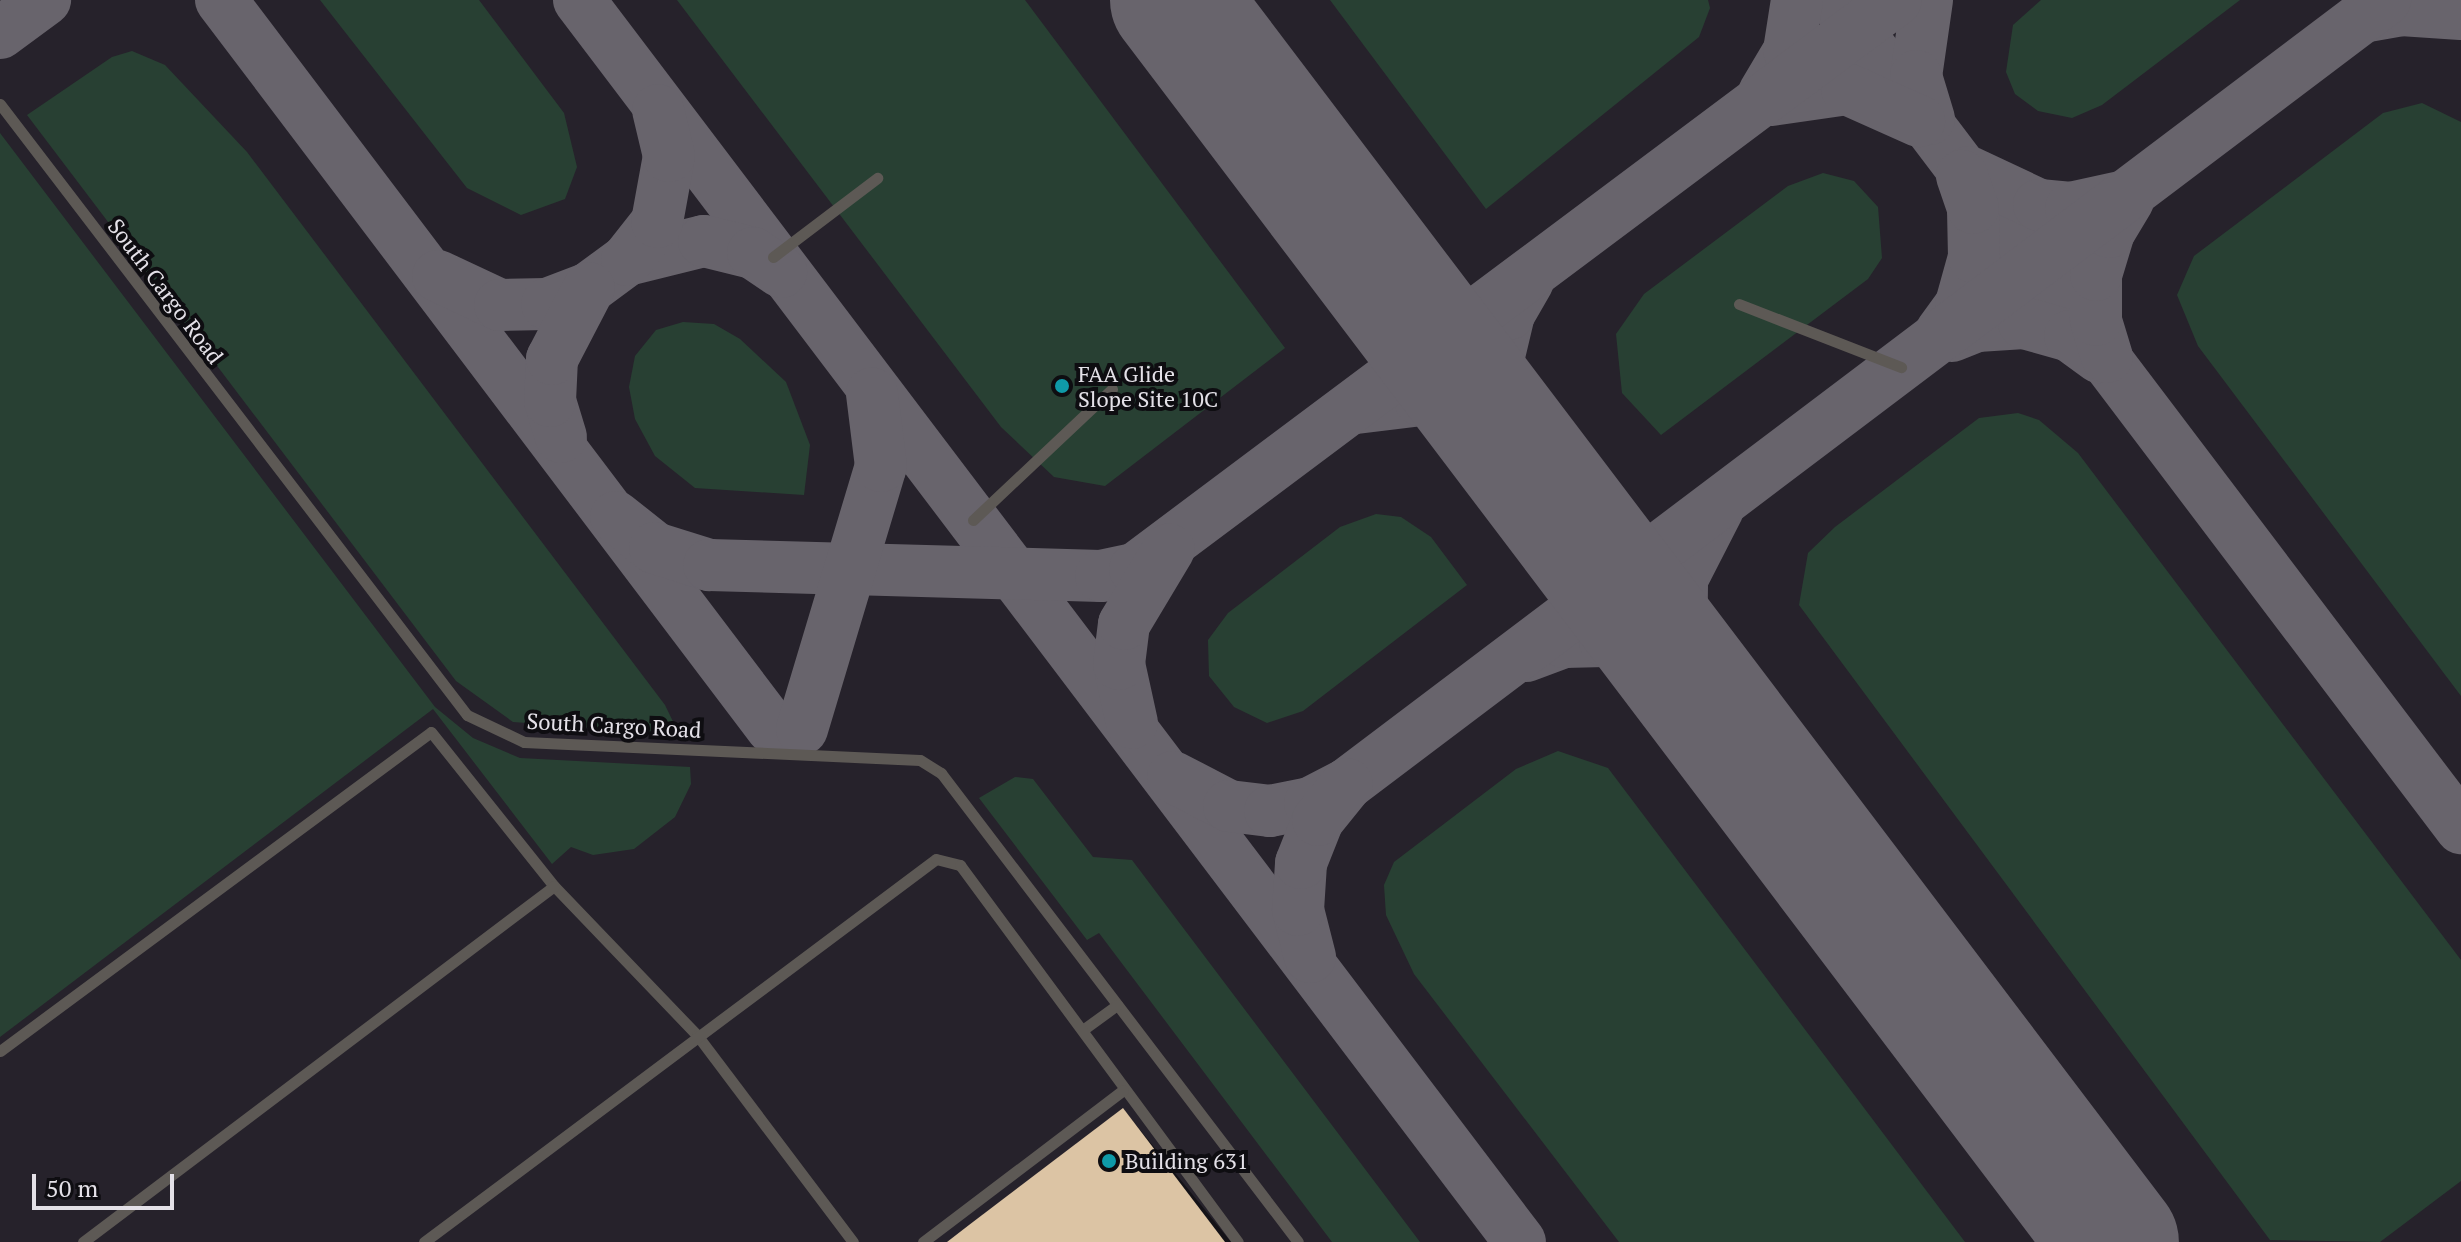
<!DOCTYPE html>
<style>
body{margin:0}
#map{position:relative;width:2461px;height:1242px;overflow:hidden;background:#26222b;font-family:"PT Serif",serif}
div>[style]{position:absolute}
.green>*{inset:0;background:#284033}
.shadow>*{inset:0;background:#0007}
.taxiway>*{height:52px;margin:-26px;padding:0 26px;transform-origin:26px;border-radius:26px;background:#68646c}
.runway>*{height:128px;margin:-64px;padding:0 64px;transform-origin:64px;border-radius:64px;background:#68646c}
.building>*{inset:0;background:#dcc4a4}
.service>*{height:11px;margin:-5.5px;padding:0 5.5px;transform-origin:5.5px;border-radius:5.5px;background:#5d5955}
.dots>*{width:22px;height:22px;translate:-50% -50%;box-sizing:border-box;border:4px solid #0e0d11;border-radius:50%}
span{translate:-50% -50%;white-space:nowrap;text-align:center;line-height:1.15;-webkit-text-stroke:8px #0e0d11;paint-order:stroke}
.street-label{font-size:22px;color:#e4e1e8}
.poi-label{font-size:22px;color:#e4e1e8}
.left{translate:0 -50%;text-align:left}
.scale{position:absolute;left:32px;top:1174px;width:142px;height:36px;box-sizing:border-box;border:4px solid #e4e1e8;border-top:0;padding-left:10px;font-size:24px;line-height:28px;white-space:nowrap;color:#e4e1e8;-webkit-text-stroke:6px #0e0d11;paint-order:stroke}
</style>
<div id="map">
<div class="green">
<i style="clip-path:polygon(320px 0,479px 0,564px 113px,577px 167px,565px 199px,521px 215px,467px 188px)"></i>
<i style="clip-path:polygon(677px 0,1025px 0,1285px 348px,1105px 486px,1054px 477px,1001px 427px)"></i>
<i style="clip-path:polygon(1330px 0,1708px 0,1710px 8px,1699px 37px,1486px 209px)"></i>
<i style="clip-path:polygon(2041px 0,2240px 0,2102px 105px,2072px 118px,2038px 111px,2015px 94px,2006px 72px,2013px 25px)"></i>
<i style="clip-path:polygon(132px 51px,165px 65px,247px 152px,665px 705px,679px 734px,513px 722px,456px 681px,27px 115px,112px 57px)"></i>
<i style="clip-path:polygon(2422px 103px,2461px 122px,2461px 696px,2198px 346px,2177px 295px,2194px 256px,2383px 113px)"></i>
<i style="clip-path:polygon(0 133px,435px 707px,473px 738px,520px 758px,690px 767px,691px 784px,675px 817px,634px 849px,593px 855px,571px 847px,552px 864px,433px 709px,0 1037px)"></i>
<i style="clip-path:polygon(1823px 173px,1854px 181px,1878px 207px,1882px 258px,1868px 279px,1661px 435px,1622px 393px,1616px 334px,1644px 294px,1788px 186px)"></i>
<i style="clip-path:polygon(683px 322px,714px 324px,740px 339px,786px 382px,810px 445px,804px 495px,695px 488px,655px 456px,635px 419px,629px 387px,635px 356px,656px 330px)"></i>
<i style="clip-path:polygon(2018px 413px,2039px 420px,2078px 453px,2461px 960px,2461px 1181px,2380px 1242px,2270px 1240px,1799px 605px,1808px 553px,1835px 527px,1979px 418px)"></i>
<i style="clip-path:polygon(1376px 514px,1401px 517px,1431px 537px,1467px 585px,1303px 711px,1267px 723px,1234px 707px,1209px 676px,1208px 640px,1228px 613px,1340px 527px)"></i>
<i style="clip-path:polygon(1558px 751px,1608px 768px,1965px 1242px,1619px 1242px,1414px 974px,1386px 915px,1384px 885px,1394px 862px,1516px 769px)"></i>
<i style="clip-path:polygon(1015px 777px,1033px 779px,1093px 857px,1132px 860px,1420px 1242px,1332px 1242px,1099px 933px,1087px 940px,979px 798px)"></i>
</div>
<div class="shadow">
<i style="clip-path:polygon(1124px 1110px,1231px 1242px,950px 1242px)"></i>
</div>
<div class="taxiway">
<i style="left:221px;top:0;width:913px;rotate:52.88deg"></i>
<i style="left:579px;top:0;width:1558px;rotate:52.85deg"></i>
<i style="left:1834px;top:0;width:1039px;rotate:52.87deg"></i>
<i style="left:1927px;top:0;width:77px;rotate:98.2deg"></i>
<i style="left:1916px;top:76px;width:45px;rotate:73.2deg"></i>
<i style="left:2363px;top:17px;width:39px;rotate:-10deg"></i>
<i style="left:2401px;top:10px;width:60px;rotate:3.8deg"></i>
<i style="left:0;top:33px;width:56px;rotate:-36.3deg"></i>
<i style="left:1764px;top:93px;width:49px;rotate:-59.2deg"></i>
<i style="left:1789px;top:51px;width:52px;rotate:-81.1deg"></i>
<i style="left:1771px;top:100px;width:77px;rotate:-8.2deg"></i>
<i style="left:1847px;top:89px;width:79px;rotate:24deg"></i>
<i style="left:1969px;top:172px;width:77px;rotate:25.2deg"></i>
<i style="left:2039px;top:205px;width:32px;rotate:5deg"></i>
<i style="left:2071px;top:208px;width:55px;rotate:-12.5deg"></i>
<i style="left:627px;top:260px;width:79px;rotate:-13.9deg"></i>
<i style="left:704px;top:241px;width:50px;rotate:13.8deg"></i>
<i style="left:753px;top:253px;width:34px;rotate:34deg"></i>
<i style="left:438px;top:276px;width:68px;rotate:25.1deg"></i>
<i style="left:500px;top:305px;width:47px;rotate:-1.2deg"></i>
<i style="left:547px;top:304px;width:45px;rotate:-20.9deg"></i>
<i style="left:589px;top:288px;width:47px;rotate:-36.4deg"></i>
<i style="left:627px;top:260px;width:48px;rotate:-51.7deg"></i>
<i style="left:657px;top:222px;width:67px;rotate:-79.7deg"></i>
<i style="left:669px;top:156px;width:47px;rotate:-103.4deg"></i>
<i style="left:1941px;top:332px;width:34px;rotate:-54deg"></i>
<i style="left:1961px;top:304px;width:49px;rotate:-74.5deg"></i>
<i style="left:1974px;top:257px;width:49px;rotate:-91.2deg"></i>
<i style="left:1973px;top:208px;width:34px;rotate:-109deg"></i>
<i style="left:1952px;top:336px;width:27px;rotate:-22deg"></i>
<i style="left:1977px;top:326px;width:47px;rotate:-3.7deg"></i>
<i style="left:2024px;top:323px;width:48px;rotate:15.8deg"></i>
<i style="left:2070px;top:336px;width:36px;rotate:36deg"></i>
<i style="left:2107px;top:357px;width:39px;rotate:-107deg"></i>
<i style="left:2096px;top:320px;width:45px;rotate:-90deg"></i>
<i style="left:2096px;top:275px;width:45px;rotate:-73.2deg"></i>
<i style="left:2109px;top:232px;width:37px;rotate:-59deg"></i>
<i style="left:1356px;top:408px;width:64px;rotate:-7.1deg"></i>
<i style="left:1420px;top:400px;width:40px;rotate:14.4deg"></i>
<i style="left:1459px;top:410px;width:56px;rotate:32.6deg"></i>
<i style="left:1506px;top:440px;width:64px;rotate:-100.8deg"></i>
<i style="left:1494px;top:377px;width:65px;rotate:-76.6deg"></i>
<i style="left:1509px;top:314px;width:38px;rotate:-60deg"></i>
<i style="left:561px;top:437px;width:38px;rotate:-107deg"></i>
<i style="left:550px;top:401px;width:42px;rotate:-87.3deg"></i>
<i style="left:552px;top:359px;width:80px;rotate:-62.5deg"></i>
<i style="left:616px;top:517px;width:50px;rotate:38.5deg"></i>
<i style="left:655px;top:548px;width:57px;rotate:17.5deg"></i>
<i style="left:709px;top:565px;width:392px;rotate:1.6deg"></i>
<i style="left:1101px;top:576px;width:35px;rotate:-12deg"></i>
<i style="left:1135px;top:569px;width:950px;rotate:-36.79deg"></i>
<i style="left:1526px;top:656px;width:40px;rotate:-20.2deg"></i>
<i style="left:1564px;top:642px;width:41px;rotate:-1.4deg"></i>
<i style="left:1605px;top:641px;width:80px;rotate:18.9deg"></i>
<i style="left:1681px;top:667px;width:88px;rotate:-89.3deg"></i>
<i style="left:1682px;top:579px;width:79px;rotate:-62.8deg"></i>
<i style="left:1132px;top:723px;width:60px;rotate:-102.4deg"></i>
<i style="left:1119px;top:664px;width:40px;rotate:-82.9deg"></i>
<i style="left:1124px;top:624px;width:87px;rotate:-59deg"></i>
<i style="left:802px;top:729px;width:275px;rotate:-73.3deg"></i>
<i style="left:881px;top:466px;width:73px;rotate:-97.1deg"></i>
<i style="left:1173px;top:777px;width:63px;rotate:27.4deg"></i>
<i style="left:1229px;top:806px;width:41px;rotate:7deg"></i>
<i style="left:1270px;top:811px;width:41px;rotate:-11.3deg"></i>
<i style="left:1310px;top:803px;width:42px;rotate:-27.2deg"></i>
<i style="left:1347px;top:784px;width:1301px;rotate:-37.06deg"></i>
<i style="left:1310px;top:957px;width:49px;rotate:-104.3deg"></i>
<i style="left:1298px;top:910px;width:47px;rotate:-86.3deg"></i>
<i style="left:1301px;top:863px;width:46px;rotate:-68.4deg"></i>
<i style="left:1318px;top:820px;width:46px;rotate:-51.1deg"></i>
</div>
<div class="runway">
<i style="left:1174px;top:0;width:1558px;rotate:52.85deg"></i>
</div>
<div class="building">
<i style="clip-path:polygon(1123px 1108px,1225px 1242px,947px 1242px,969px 1225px)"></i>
</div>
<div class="service">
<i style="left:0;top:104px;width:769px;rotate:52.61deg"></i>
<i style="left:467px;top:715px;width:63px;rotate:25.3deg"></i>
<i style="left:524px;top:742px;width:396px;rotate:2.6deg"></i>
<i style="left:920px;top:760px;width:25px;rotate:32deg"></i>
<i style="left:941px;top:773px;width:589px;rotate:52.72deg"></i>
<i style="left:773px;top:257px;width:131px;rotate:-37.2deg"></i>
<i style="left:1739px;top:304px;width:174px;rotate:21.3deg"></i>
<i style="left:973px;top:520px;width:191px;rotate:-43.3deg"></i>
<i style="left:1084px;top:1029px;width:41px;rotate:-36deg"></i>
<i style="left:0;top:1051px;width:536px;rotate:-36.51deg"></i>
<i style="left:431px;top:732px;width:197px;rotate:51.4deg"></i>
<i style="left:554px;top:886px;width:207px;rotate:46.2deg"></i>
<i style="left:697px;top:1035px;width:259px;rotate:53deg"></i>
<i style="left:83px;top:1242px;width:590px;rotate:-37.08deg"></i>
<i style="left:424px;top:1242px;width:639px;rotate:-36.8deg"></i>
<i style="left:936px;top:859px;width:25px;rotate:14deg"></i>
<i style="left:960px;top:865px;width:468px;rotate:53.6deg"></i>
<i style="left:923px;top:1242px;width:251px;rotate:-37.2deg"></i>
</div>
<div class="dots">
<i style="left:1062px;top:386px;background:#0f9aa8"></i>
<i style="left:1109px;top:1161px;background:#0f9aa8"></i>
</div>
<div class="street-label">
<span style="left:166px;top:291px;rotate:53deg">South Cargo Road</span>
<span style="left:614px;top:725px;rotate:3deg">South Cargo Road</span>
</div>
<div class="poi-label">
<span class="left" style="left:1078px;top:386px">FAA Glide<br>Slope Site 10C</span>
<span class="left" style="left:1125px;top:1161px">Building 631</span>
</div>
<div class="scale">50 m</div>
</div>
